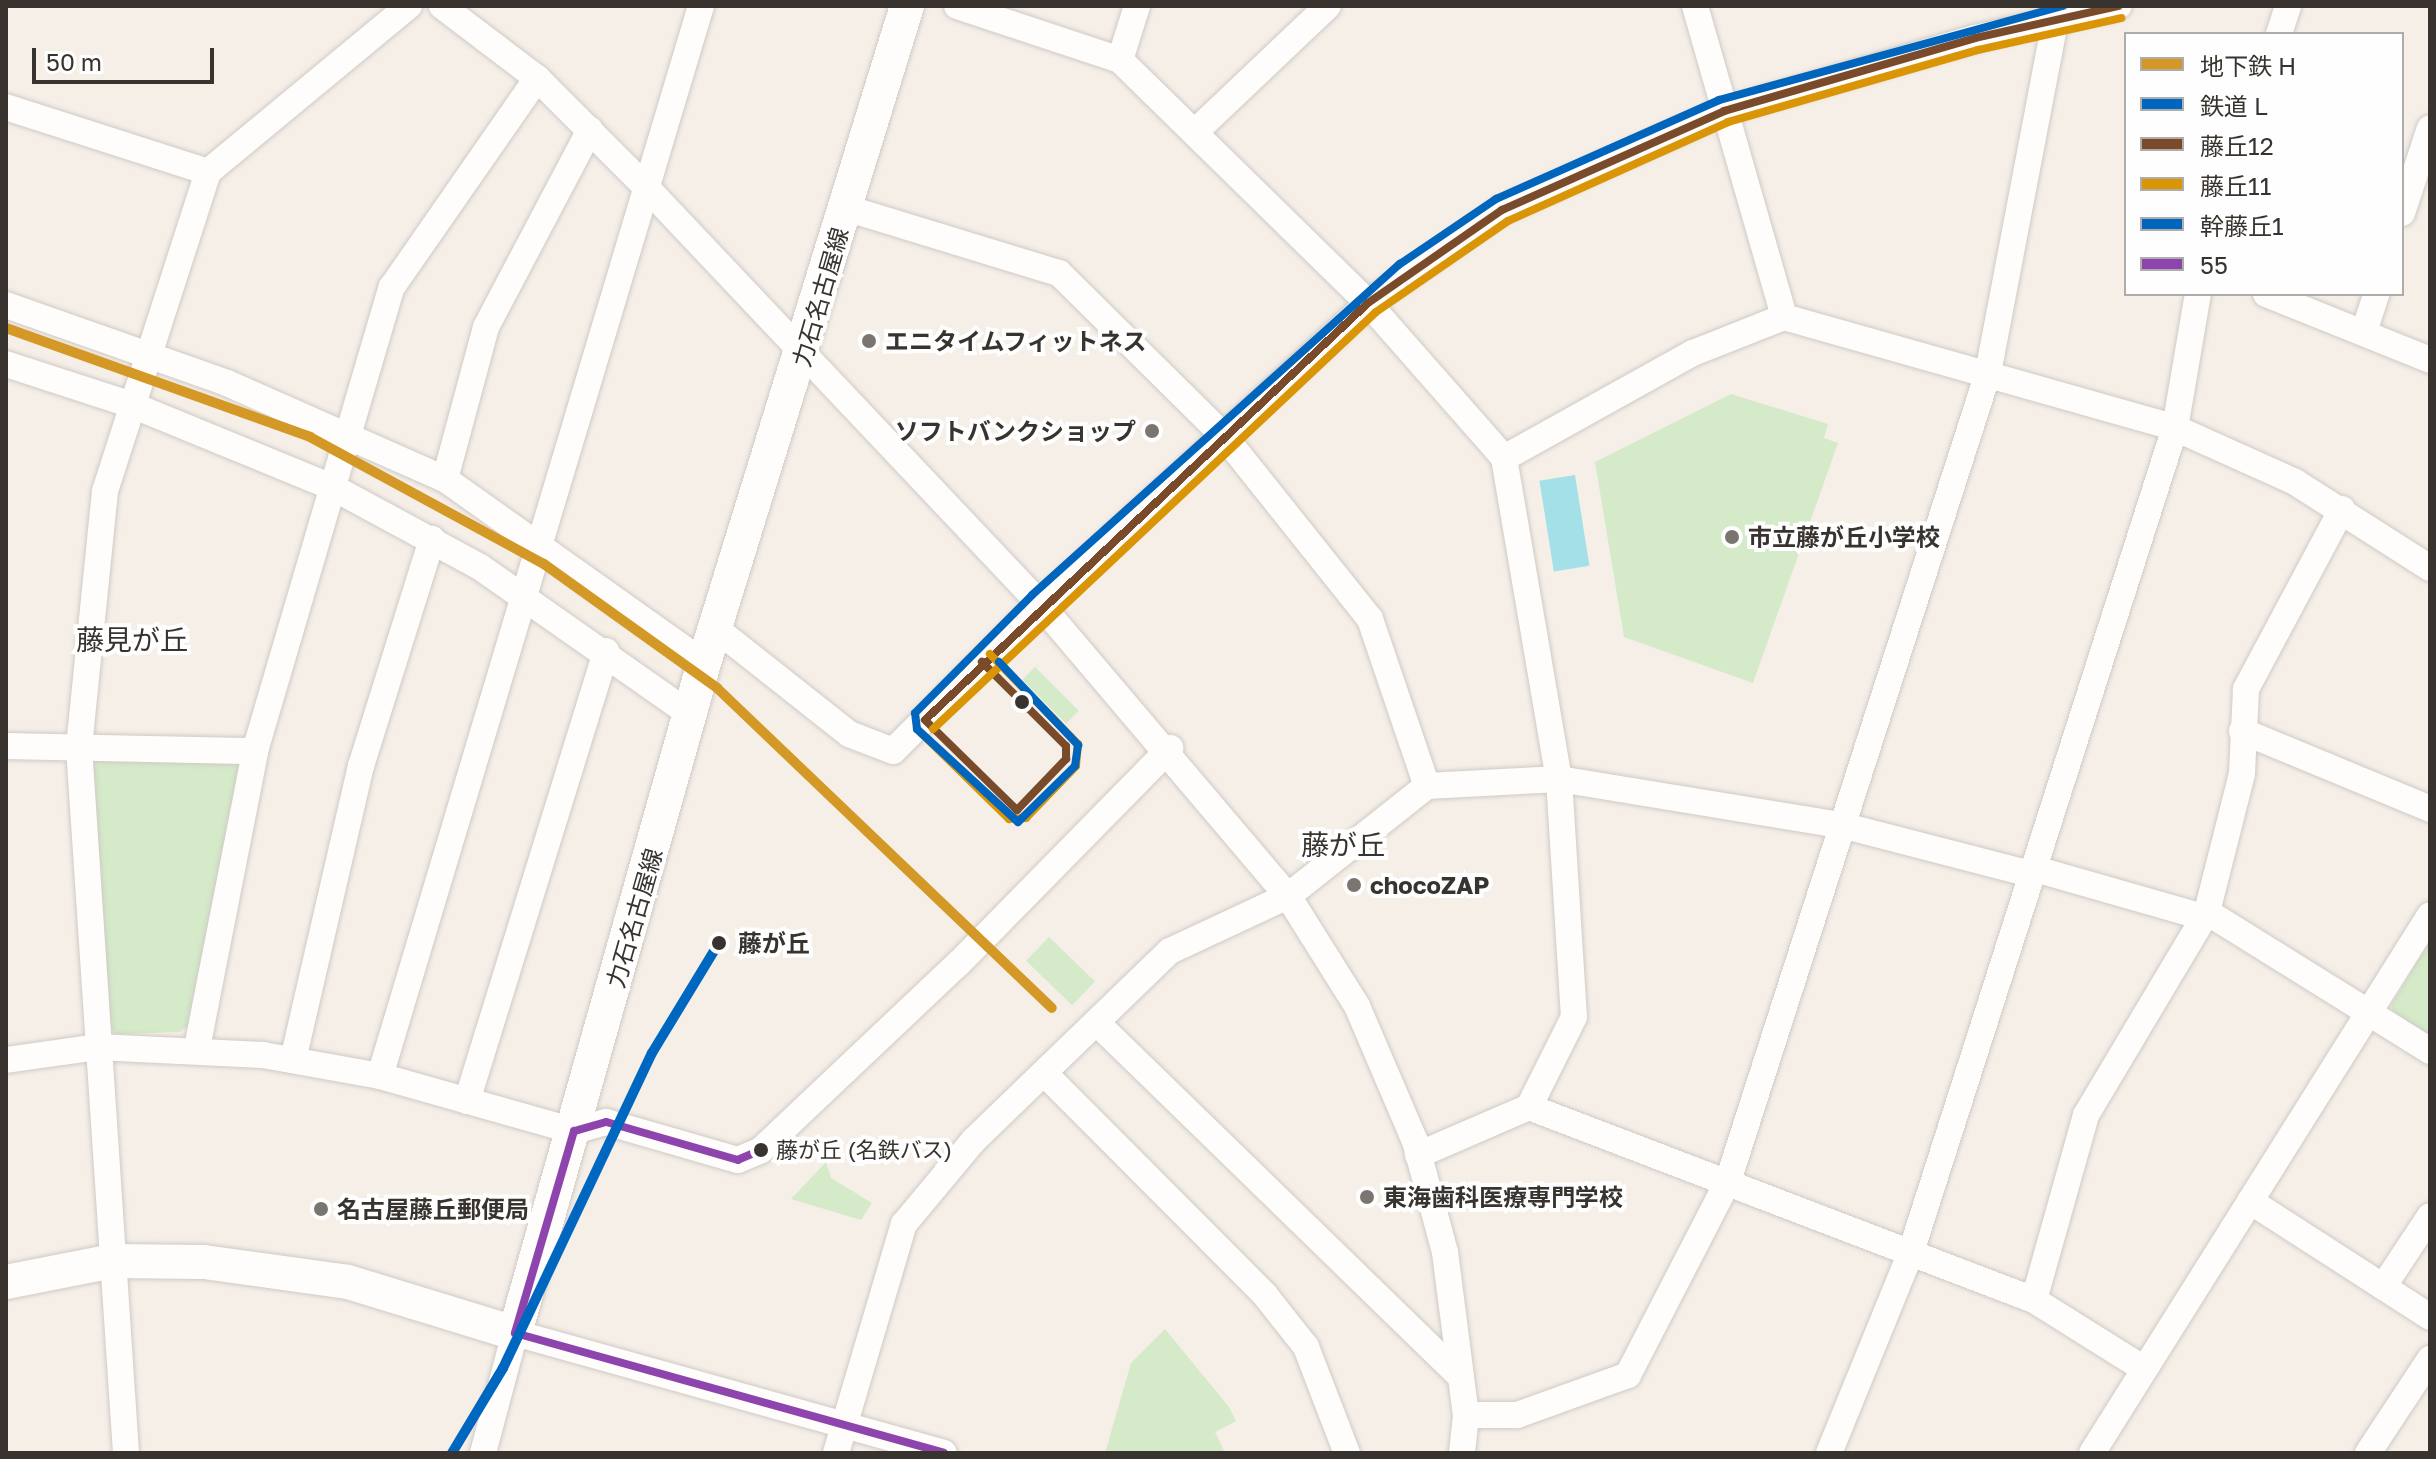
<!DOCTYPE html>
<meta charset="utf-8">
<style>
body{margin:0}
#map{position:relative;width:2436px;height:1459px;overflow:hidden;background:#f6efe8;font-family:"Golos Text","Noto Sans JP",sans-serif}
div>[style]{position:absolute}
.green>*{inset:0;background:#d4eac8;transform-origin:0 0}
.water>*{inset:0;background:#a3e0e8;transform-origin:0 0}
.roads{filter:drop-shadow(0 0 2px #cfcac5) drop-shadow(0 0 2px #cfcac5)}
.minor>*{height:26px;margin:-13px;padding:0 13px;transform-origin:13px;border-radius:13px;background:#fefdfc}
.major>*{height:34px;margin:-17px;padding:0 17px;transform-origin:17px;border-radius:17px;background:#fefdfc}
.bus-1>*{height:8px;margin:-4px;padding:0 4px;transform-origin:4px;border-radius:4px;background:#7a4b2a}
.bus-2>*{height:8px;margin:-4px;padding:0 4px;transform-origin:4px;border-radius:4px;background:#da9507}
.bus-3>*{height:8px;margin:-4px;padding:0 4px;transform-origin:4px;border-radius:4px;background:#0065bd}
.bus-4>*{height:8px;margin:-4px;padding:0 4px;transform-origin:4px;border-radius:4px;background:#8e44ad}
.rail-1>*{height:10px;margin:-5px;padding:0 5px;transform-origin:5px;border-radius:5px;background:#0067c0}
.metro-1>*{height:10px;margin:-5px;padding:0 5px;transform-origin:5px;border-radius:5px;background:#d39825}
.dots>*{width:22px;height:22px;translate:-50% -50%;box-sizing:border-box;border:4px solid #fefefe;border-radius:50%}
span{translate:-50% -50%;white-space:nowrap;text-align:center;line-height:1.15;-webkit-text-stroke:8px #fefefe;paint-order:stroke}
.bus-label{font-size:22px;color:#38332e}
.left{translate:0 -50%;text-align:left}
.street-label{font-size:24px;color:#38332e}
.poi-label{font-size:24px;color:#38332e;font-weight:700}
.right{translate:-100% -50%;text-align:right}
.stop-label{font-size:24px;color:#38332e;font-weight:700}
.quarter-label{font-size:28px;color:#38332e}
.frame{position:absolute;inset:0;border:8px solid #38332e;pointer-events:none}
.legend{position:absolute;left:2124px;top:32px;width:280px;height:264px;box-sizing:border-box;background:#fefefe;border:2px solid #afadab;margin:0;padding:10px 14px;list-style:none;font-size:24px;color:#38332e}
.legend li{display:flex;align-items:center;gap:16px;height:40px}
.legend b{width:40px;border:2px solid #afadab}
.scale{position:absolute;left:32px;top:48px;width:182px;height:36px;box-sizing:border-box;border:4px solid #38332e;border-top:0;padding-left:10px;font-size:24px;line-height:28px;white-space:nowrap;color:#38332e;-webkit-text-stroke:6px #fefefe;paint-order:stroke}
</style>
<div id="map">
<div class="green">
<i style="clip-path:polygon(1731px 394px,1828px 424px,1824px 438px,1838px 443px,1753px 683px,1624px 637px,1595px 462px)"></i>
<i style="left:1035px;top:667px;width:62px;height:18px;rotate:45deg"></i>
<i style="clip-path:polygon(101px 755px,235px 762px,241px 769px,188px 1026px,180px 1032px,116px 1034px,106px 1024px,93px 764px)"></i>
<i style="left:1049px;top:937px;width:64px;height:33px;rotate:44deg"></i>
<i style="clip-path:polygon(2430px 941px,2430px 1041px,2395px 1019px,2391px 1005px)"></i>
<i style="clip-path:polygon(826px 1162px,831px 1178px,872px 1203px,861px 1220px,791px 1199px)"></i>
<i style="clip-path:polygon(1165px 1329px,1229px 1407px,1236px 1421px,1215px 1432px,1225px 1453px,1105px 1453px,1131px 1363px)"></i>
</div>
<div class="water">
<i style="left:1575px;top:475px;width:92px;height:36px;rotate:81deg"></i>
</div>
<div class="roads">
<div class="minor">
<i style="left:442px;top:6px;width:119px;rotate:37.2deg"></i>
<i style="left:537px;top:78px;width:154px;rotate:45deg"></i>
<i style="left:646px;top:187px;width:574px;rotate:46.62deg"></i>
<i style="left:1040px;top:604px;width:383px;rotate:49.7deg"></i>
<i style="left:1288px;top:896px;width:130px;rotate:57.9deg"></i>
<i style="left:1357px;top:1006px;width:147px;rotate:66.8deg"></i>
<i style="left:1415px;top:1141px;width:115px;rotate:74.9deg"></i>
<i style="left:1445px;top:1252px;width:164px;rotate:82.7deg"></i>
<i style="left:1466px;top:1415px;width:38px;rotate:96deg"></i>
<i style="left:957px;top:6px;width:172px;rotate:18.3deg"></i>
<i style="left:1120px;top:60px;width:347px;rotate:44.4deg"></i>
<i style="left:1368px;top:303px;width:206px;rotate:48.7deg"></i>
<i style="left:1504px;top:458px;width:326px;rotate:80.3deg"></i>
<i style="left:1559px;top:779px;width:238px;rotate:86.4deg"></i>
<i style="left:1574px;top:1017px;width:101px;rotate:116.6deg"></i>
<i style="left:1529px;top:1107px;width:121px;rotate:156.6deg"></i>
<i style="left:1695px;top:6px;width:323px;rotate:74deg"></i>
<i style="left:2279px;top:34px;width:29px;rotate:-72deg"></i>
<i style="left:1120px;top:60px;width:57px;rotate:-72.5deg"></i>
<i style="left:6px;top:107px;width:212px;rotate:17.8deg"></i>
<i style="left:1195px;top:132px;width:183px;rotate:-43.5deg"></i>
<i style="left:846px;top:208px;width:223px;rotate:17deg"></i>
<i style="left:1059px;top:273px;width:232px;rotate:44.7deg"></i>
<i style="left:1224px;top:436px;width:234px;rotate:51.4deg"></i>
<i style="left:1370px;top:619px;width:176px;rotate:71.2deg"></i>
<i style="left:2402px;top:213px;width:89px;rotate:-71.8deg"></i>
<i style="left:2266px;top:294px;width:177px;rotate:21.9deg"></i>
<i style="left:6px;top:305px;width:234px;rotate:19.4deg"></i>
<i style="left:227px;top:383px;width:238px;rotate:23.8deg"></i>
<i style="left:445px;top:479px;width:318px;rotate:35.4deg"></i>
<i style="left:2364px;top:332px;width:40px;rotate:-72deg"></i>
<i style="left:6px;top:364px;width:133px;rotate:18deg"></i>
<i style="left:132px;top:405px;width:218px;rotate:22.3deg"></i>
<i style="left:334px;top:488px;width:166px;rotate:28.4deg"></i>
<i style="left:480px;top:567px;width:256px;rotate:35deg"></i>
<i style="left:1504px;top:458px;width:216px;rotate:-29.1deg"></i>
<i style="left:1693px;top:353px;width:98px;rotate:-21.6deg"></i>
<i style="left:1784px;top:317px;width:406px;rotate:15.8deg"></i>
<i style="left:2175px;top:428px;width:132px;rotate:24.2deg"></i>
<i style="left:2295px;top:482px;width:160px;rotate:32.5deg"></i>
<i style="left:445px;top:479px;width:157px;rotate:-74.9deg"></i>
<i style="left:486px;top:327px;width:223px;rotate:-62.2deg"></i>
<i style="left:715px;top:628px;width:171px;rotate:38.3deg"></i>
<i style="left:849px;top:734px;width:47px;rotate:21.1deg"></i>
<i style="left:893px;top:751px;width:208px;rotate:-45deg"></i>
<i style="left:1040px;top:604px;width:445px;rotate:-42.5deg"></i>
<i style="left:1368px;top:303px;width:163px;rotate:-34.8deg"></i>
<i style="left:1502px;top:210px;width:243px;rotate:-24deg"></i>
<i style="left:1724px;top:111px;width:261px;rotate:-16.2deg"></i>
<i style="left:1975px;top:38px;width:147px;rotate:-12.6deg"></i>
<i style="left:2242px;top:731px;width:204px;rotate:22.5deg"></i>
<i style="left:6px;top:746px;width:249px;rotate:1.2deg"></i>
<i style="left:2032px;top:868px;width:174px;rotate:16deg"></i>
<i style="left:2207px;top:912px;width:263px;rotate:31.9deg"></i>
<i style="left:1099px;top:1025px;width:505px;rotate:44.2deg"></i>
<i style="left:197px;top:1048px;width:303px;rotate:-78.9deg"></i>
<i style="left:255px;top:751px;width:484px;rotate:-73.6deg"></i>
<i style="left:392px;top:287px;width:254px;rotate:-55.2deg"></i>
<i style="left:6px;top:1060px;width:92px;rotate:-8.1deg"></i>
<i style="left:97px;top:1047px;width:166px;rotate:2.8deg"></i>
<i style="left:263px;top:1055px;width:119px;rotate:10.2deg"></i>
<i style="left:380px;top:1076px;width:202px;rotate:15.8deg"></i>
<i style="left:574px;top:1131px;width:33px;rotate:-16deg"></i>
<i style="left:606px;top:1122px;width:137px;rotate:16.1deg"></i>
<i style="left:738px;top:1160px;width:25px;rotate:-23deg"></i>
<i style="left:761px;top:1150px;width:271px;rotate:-43.4deg"></i>
<i style="left:958px;top:964px;width:303px;rotate:-45.5deg"></i>
<i style="left:293px;top:1060px;width:302px;rotate:-77deg"></i>
<i style="left:361px;top:766px;width:238px;rotate:-72.6deg"></i>
<i style="left:380px;top:1076px;width:1117px;rotate:-73.3deg"></i>
<i style="left:1047px;top:1076px;width:309px;rotate:45.1deg"></i>
<i style="left:1265px;top:1295px;width:66px;rotate:51.7deg"></i>
<i style="left:1306px;top:1347px;width:114px;rotate:68.9deg"></i>
<i style="left:467px;top:1101px;width:471px;rotate:-72.8deg"></i>
<i style="left:1529px;top:1107px;width:541px;rotate:20.92deg"></i>
<i style="left:2034px;top:1300px;width:130px;rotate:32.1deg"></i>
<i style="left:2250px;top:1201px;width:214px;rotate:32.8deg"></i>
<i style="left:2383px;top:1287px;width:85px;rotate:-56.5deg"></i>
<i style="left:2034px;top:1300px;width:192px;rotate:-74.3deg"></i>
<i style="left:2086px;top:1115px;width:236px;rotate:-59.2deg"></i>
<i style="left:2207px;top:912px;width:142px;rotate:-75.8deg"></i>
<i style="left:2242px;top:774px;width:85px;rotate:-87.3deg"></i>
<i style="left:2246px;top:689px;width:204px;rotate:-61.9deg"></i>
<i style="left:1466px;top:1415px;width:51px"></i>
<i style="left:1517px;top:1415px;width:118px;rotate:-19.8deg"></i>
<i style="left:1628px;top:1375px;width:218px;rotate:-62.7deg"></i>
<i style="left:1728px;top:1181px;width:849px;rotate:-72.16deg"></i>
<i style="left:1988px;top:373px;width:374px;rotate:-79.2deg"></i>
<i style="left:126px;top:1453px;width:708px;rotate:-93.81deg"></i>
<i style="left:79px;top:747px;width:257px;rotate:-84.2deg"></i>
<i style="left:105px;top:491px;width:335px;rotate:-72.1deg"></i>
<i style="left:208px;top:172px;width:261px;rotate:-39.6deg"></i>
<i style="left:483px;top:1453px;width:124px;rotate:-75.1deg"></i>
<i style="left:515px;top:1333px;width:445px;rotate:15.6deg"></i>
<i style="left:836px;top:1453px;width:239px;rotate:-73.5deg"></i>
<i style="left:904px;top:1224px;width:109px;rotate:-50.2deg"></i>
<i style="left:974px;top:1140px;width:272px;rotate:-44deg"></i>
<i style="left:1170px;top:951px;width:130px;rotate:-25deg"></i>
<i style="left:1288px;top:896px;width:177px;rotate:-38.4deg"></i>
<i style="left:1427px;top:786px;width:132px;rotate:-3deg"></i>
<i style="left:1559px;top:779px;width:290px;rotate:9.3deg"></i>
<i style="left:1845px;top:826px;width:192px;rotate:14.5deg"></i>
<i style="left:1829px;top:1453px;width:217px;rotate:-67.8deg"></i>
<i style="left:1911px;top:1252px;width:865px;rotate:-72.24deg"></i>
<i style="left:2175px;top:428px;width:136px;rotate:-80.3deg"></i>
<i style="left:2092px;top:1453px;width:635px;rotate:-57.86deg"></i>
<i style="left:2368px;top:1453px;width:113px;rotate:-56.6deg"></i>
</div>
<div class="major">
<i style="left:6px;top:1282px;width:109px;rotate:-11.1deg"></i>
<i style="left:113px;top:1261px;width:91px;rotate:0.6deg"></i>
<i style="left:204px;top:1262px;width:145px;rotate:7.9deg"></i>
<i style="left:348px;top:1282px;width:175px;rotate:17deg"></i>
<i style="left:515px;top:1333px;width:696px;rotate:-74.25deg"></i>
<i style="left:704px;top:663px;width:688px;rotate:-72.83deg"></i>
</div>
</div>
<div class="bus-1">
<i style="left:925px;top:720px;width:608px;rotate:-43.27deg"></i>
<i style="left:1368px;top:303px;width:163px;rotate:-34.8deg"></i>
<i style="left:1502px;top:210px;width:243px;rotate:-24deg"></i>
<i style="left:1724px;top:111px;width:261px;rotate:-16.2deg"></i>
<i style="left:1975px;top:38px;width:147px;rotate:-12.6deg"></i>
<i style="left:925px;top:720px;width:129px;rotate:44.4deg"></i>
<i style="left:1017px;top:810px;width:71px;rotate:-46.1deg"></i>
<i style="left:1066px;top:759px;width:13px;rotate:-90deg"></i>
<i style="left:1066px;top:746px;width:119px;rotate:-135deg"></i>
</div>
<div class="bus-2">
<i style="left:917px;top:729px;width:129px;rotate:44.4deg"></i>
<i style="left:1009px;top:819px;width:17px;rotate:-3deg"></i>
<i style="left:1026px;top:818px;width:72px;rotate:-46.1deg"></i>
<i style="left:1076px;top:766px;width:22px;rotate:-85deg"></i>
<i style="left:1078px;top:744px;width:126px;rotate:-134.4deg"></i>
<i style="left:933px;top:729px;width:608px;rotate:-43.27deg"></i>
<i style="left:1376px;top:312px;width:160px;rotate:-34.6deg"></i>
<i style="left:1508px;top:221px;width:241px;rotate:-24.2deg"></i>
<i style="left:1728px;top:122px;width:260px;rotate:-16.1deg"></i>
<i style="left:1978px;top:50px;width:147px;rotate:-12.6deg"></i>
</div>
<div class="bus-3">
<i style="left:999px;top:662px;width:115px;rotate:46.4deg"></i>
<i style="left:1078px;top:745px;width:21px;rotate:98deg"></i>
<i style="left:1075px;top:766px;width:80px;rotate:135.5deg"></i>
<i style="left:1018px;top:822px;width:137px;rotate:-137.4deg"></i>
<i style="left:917px;top:729px;width:16px;rotate:-97deg"></i>
<i style="left:915px;top:713px;width:166px;rotate:-45.2deg"></i>
<i style="left:1032px;top:595px;width:495px;rotate:-42deg"></i>
<i style="left:1400px;top:264px;width:116px;rotate:-34.1deg"></i>
<i style="left:1496px;top:199px;width:244px;rotate:-23.9deg"></i>
<i style="left:1719px;top:100px;width:357px;rotate:-15.3deg"></i>
</div>
<div class="bus-4">
<i style="left:761px;top:1150px;width:25px;rotate:157deg"></i>
<i style="left:738px;top:1160px;width:137px;rotate:-163.9deg"></i>
<i style="left:606px;top:1122px;width:33px;rotate:164deg"></i>
<i style="left:574px;top:1131px;width:210px;rotate:106.3deg"></i>
<i style="left:515px;top:1333px;width:445px;rotate:15.6deg"></i>
</div>
<div class="rail-1">
<i style="left:452px;top:1453px;width:99px;rotate:-59deg"></i>
<i style="left:503px;top:1368px;width:348px;rotate:-64.7deg"></i>
<i style="left:652px;top:1053px;width:129px;rotate:-58.7deg"></i>
</div>
<div class="metro-1">
<i style="left:6px;top:328px;width:323px;rotate:19.7deg"></i>
<i style="left:310px;top:437px;width:266px;rotate:28.5deg"></i>
<i style="left:544px;top:564px;width:213px;rotate:35.6deg"></i>
<i style="left:717px;top:688px;width:463px;rotate:43.7deg"></i>
</div>
<div class="dots">
<i style="left:869px;top:341px;background:#7a756f"></i>
<i style="left:1152px;top:431px;background:#7a756f"></i>
<i style="left:1732px;top:537px;background:#7a756f"></i>
<i style="left:1022px;top:702px;background:#38332e"></i>
<i style="left:1354px;top:885px;background:#7a756f"></i>
<i style="left:719px;top:943px;background:#38332e"></i>
<i style="left:761px;top:1150px;background:#38332e"></i>
<i style="left:1367px;top:1197px;background:#7a756f"></i>
<i style="left:321px;top:1209px;background:#7a756f"></i>
</div>
<div class="bus-label">
<span class="left" style="left:776px;top:1150px">藤が丘 (名鉄バス)</span>
</div>
<div class="street-label">
<span style="left:820px;top:297px;rotate:-74deg">力石名古屋線</span>
<span style="left:634px;top:918px;rotate:-74deg">力石名古屋線</span>
</div>
<div class="poi-label">
<span class="left" style="left:885px;top:341px">エニタイムフィットネス</span>
<span class="right" style="left:1136px;top:431px">ソフトバンクショップ</span>
<span class="left" style="left:1748px;top:537px">市立藤が丘小学校</span>
<span class="left" style="left:1370px;top:885px">chocoZAP</span>
<span class="left" style="left:1383px;top:1197px">東海歯科医療専門学校</span>
<span class="left" style="left:337px;top:1209px">名古屋藤丘郵便局</span>
</div>
<div class="stop-label">
<span class="left" style="left:738px;top:943px">藤が丘</span>
</div>
<div class="quarter-label">
<span style="left:132px;top:640px">藤見が丘</span>
<span style="left:1343px;top:845px">藤が丘</span>
</div>
<div class="frame"></div>
<ul class="legend">
<li><b style="height:10px;background:#d39825"></b>地下鉄 H</li>
<li><b style="height:10px;background:#0067c0"></b>鉄道 L</li>
<li><b style="height:10px;background:#7a4b2a"></b>藤丘12</li>
<li><b style="height:10px;background:#da9507"></b>藤丘11</li>
<li><b style="height:10px;background:#0065bd"></b>幹藤丘1</li>
<li><b style="height:10px;background:#8e44ad"></b>55</li>
</ul>
<div class="scale">50 m</div>
</div>
